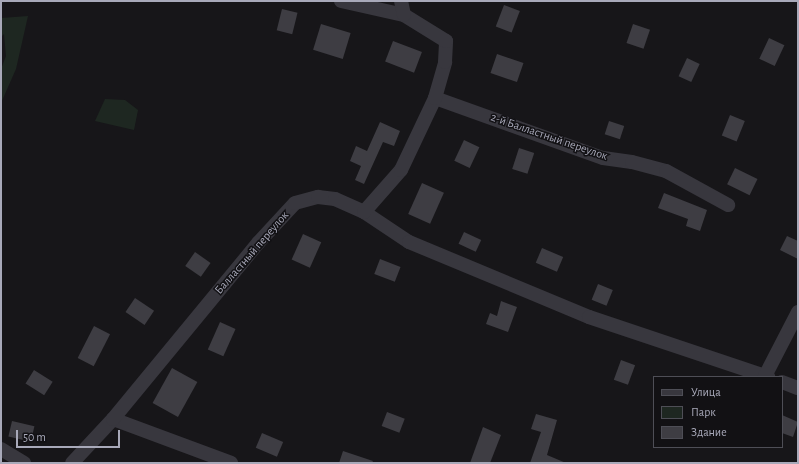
<!DOCTYPE html>
<meta charset="utf-8">
<style>
body{margin:0}
#map{position:relative;width:799px;height:464px;overflow:hidden;background:#171619;font-family:"Alegreya Sans",sans-serif}
div>[style]{position:absolute}
.green>*{inset:0;background:#1e2721}
.building>*{inset:0;background:#3e3d43;transform-origin:0 0}
.minor>*{height:14px;margin:-7px;padding:0 7px;transform-origin:7px;border-radius:7px;background:#38373e}
span{translate:-50% -50%;white-space:nowrap;text-align:center;line-height:1.15;-webkit-text-stroke:3px #121114;paint-order:stroke}
.street-label{font-size:12px;color:#a8a9b9}
.frame{position:absolute;inset:0;border:2px solid #a8a9b9;pointer-events:none}
.legend{position:absolute;left:653px;top:376px;width:130px;height:72px;box-sizing:border-box;background:#121114;border:1px solid #4e4e56;margin:0;padding:5px 7px;list-style:none;font-size:12px;color:#a8a9b9}
.legend li{display:flex;align-items:center;gap:8px;height:20px}
.legend b{width:20px;border:1px solid #4e4e56}
.scale{position:absolute;left:16px;top:430px;width:104px;height:18px;box-sizing:border-box;border:2px solid #a8a9b9;border-top:0;padding-left:5px;font-size:12px;line-height:14px;white-space:nowrap;color:#a8a9b9;-webkit-text-stroke:3px #121114;paint-order:stroke}
</style>
<div id="map">
<div class="green">
<i style="clip-path:polygon(28px 16px,16px 69px,1px 103px,1px 69px,6px 56px,4px 34px,1px 37px,1px 18px)"></i>
<i style="clip-path:polygon(105px 99px,125px 100px,138px 110px,134px 130px,95px 121px)"></i>
</div>
<div class="building">
<i style="left:504px;top:5px;width:17px;height:23px;rotate:21deg"></i>
<i style="left:282px;top:9px;width:16px;height:22px;rotate:14deg"></i>
<i style="left:321px;top:24px;width:31px;height:27px;rotate:17deg"></i>
<i style="left:633px;top:24px;width:18px;height:20px;rotate:19deg"></i>
<i style="left:769px;top:38px;width:17px;height:23px;rotate:25deg"></i>
<i style="left:393px;top:41px;width:31px;height:22px;rotate:21deg"></i>
<i style="left:497px;top:54px;width:28px;height:20px;rotate:19deg"></i>
<i style="left:687px;top:58px;width:14px;height:20px;rotate:25deg"></i>
<i style="left:730px;top:115px;width:16px;height:22px;rotate:22deg"></i>
<i style="left:609px;top:121px;width:16px;height:14px;rotate:18deg"></i>
<i style="clip-path:polygon(380px 122px,400px 131px,394px 146px,383px 142px,364px 184px,355px 180px,361px 166px,350px 161px,356px 146px,367px 151px)"></i>
<i style="left:464px;top:140px;width:17px;height:23px;rotate:25deg"></i>
<i style="left:519px;top:148px;width:16px;height:22px;rotate:18deg"></i>
<i style="left:735px;top:168px;width:25px;height:18px;rotate:26deg"></i>
<i style="left:422px;top:183px;width:24px;height:34px;rotate:24deg"></i>
<i style="clip-path:polygon(664px 193px,707px 210px,700px 231px,686px 226px,688px 219px,658px 208px)"></i>
<i style="left:464px;top:232px;width:19px;height:13px;rotate:25deg"></i>
<i style="left:303px;top:234px;width:20px;height:28px;rotate:24deg"></i>
<i style="clip-path:polygon(787px 236px,798px 241px,798px 259px,780px 250px)"></i>
<i style="left:542px;top:248px;width:23px;height:16px;rotate:23deg"></i>
<i style="left:195px;top:252px;width:19px;height:17px;rotate:35deg"></i>
<i style="left:380px;top:259px;width:22px;height:16px;rotate:21deg"></i>
<i style="left:598px;top:284px;width:16px;height:17px;rotate:22deg"></i>
<i style="left:135px;top:298px;width:23px;height:17px;rotate:34deg"></i>
<i style="clip-path:polygon(501px 301px,517px 307px,508px 332px,486px 324px,490px 313px,497px 316px)"></i>
<i style="left:220px;top:322px;width:17px;height:30px;rotate:24deg"></i>
<i style="left:94px;top:326px;width:18px;height:36px;rotate:27deg"></i>
<i style="left:621px;top:360px;width:15px;height:21px;rotate:20deg"></i>
<i style="left:172px;top:368px;width:29px;height:40px;rotate:29deg"></i>
<i style="left:34px;top:370px;width:22px;height:16px;rotate:32deg"></i>
<i style="left:387px;top:412px;width:19px;height:15px;rotate:21deg"></i>
<i style="clip-path:polygon(536px 414px,557px 420px,547px 455px,566px 463px,530px 463px,541px 432px,531px 429px)"></i>
<i style="clip-path:polygon(782px 415px,798px 422px,793px 437px,782px 433px)"></i>
<i style="left:12px;top:421px;width:23px;height:16px;rotate:13deg"></i>
<i style="clip-path:polygon(483px 427px,501px 435px,490px 463px,470px 463px)"></i>
<i style="left:262px;top:433px;width:23px;height:16px;rotate:23deg"></i>
<i style="clip-path:polygon(343px 451px,373px 461px,372px 463px,339px 463px)"></i>
</div>
<div class="minor">
<i style="left:341px;top:1px;width:65px;rotate:12.5deg"></i>
<i style="left:435px;top:98px;width:178px;rotate:19.7deg"></i>
<i style="left:603px;top:158px;width:29px;rotate:8deg"></i>
<i style="left:632px;top:162px;width:35px;rotate:15deg"></i>
<i style="left:666px;top:171px;width:71px;rotate:28.7deg"></i>
<i style="left:364px;top:212px;width:54px;rotate:33.7deg"></i>
<i style="left:409px;top:242px;width:195px;rotate:22.6deg"></i>
<i style="left:589px;top:317px;width:189px;rotate:18.5deg"></i>
<i style="left:765px;top:376px;width:72px;rotate:-62.7deg"></i>
<i style="left:782px;top:382px;width:17px;rotate:21deg"></i>
<i style="left:113px;top:419px;width:126px;rotate:20.4deg"></i>
<i style="left:1px;top:449px;width:27px;rotate:31deg"></i>
<i style="left:72px;top:463px;width:60px;rotate:-47deg"></i>
<i style="left:113px;top:419px;width:228px;rotate:-50.5deg"></i>
<i style="left:258px;top:243px;width:54px;rotate:-47.2deg"></i>
<i style="left:295px;top:203px;width:24px;rotate:-15deg"></i>
<i style="left:318px;top:197px;width:17px;rotate:7deg"></i>
<i style="left:335px;top:199px;width:32px;rotate:24deg"></i>
<i style="left:364px;top:212px;width:56px;rotate:-48.6deg"></i>
<i style="left:401px;top:170px;width:80px;rotate:-64.7deg"></i>
<i style="left:435px;top:98px;width:37px;rotate:-74deg"></i>
<i style="left:445px;top:62px;width:21px;rotate:-87deg"></i>
<i style="left:446px;top:41px;width:49px;rotate:-148.2deg"></i>
<i style="left:404px;top:15px;width:14px;rotate:-102deg"></i>
</div>
<div class="street-label">
<span style="left:549px;top:137px;rotate:19deg">2-й Балластный переулок</span>
<span style="left:252px;top:253px;rotate:-49deg">Балластный переулок</span>
</div>
<div class="frame"></div>
<ul class="legend">
<li><b style="height:5px;background:#38373e"></b>Улица</li>
<li><b style="height:11px;background:#1e2721"></b>Парк</li>
<li><b style="height:11px;background:#3e3d43"></b>Здание</li>
</ul>
<div class="scale">50 m</div>
</div>
